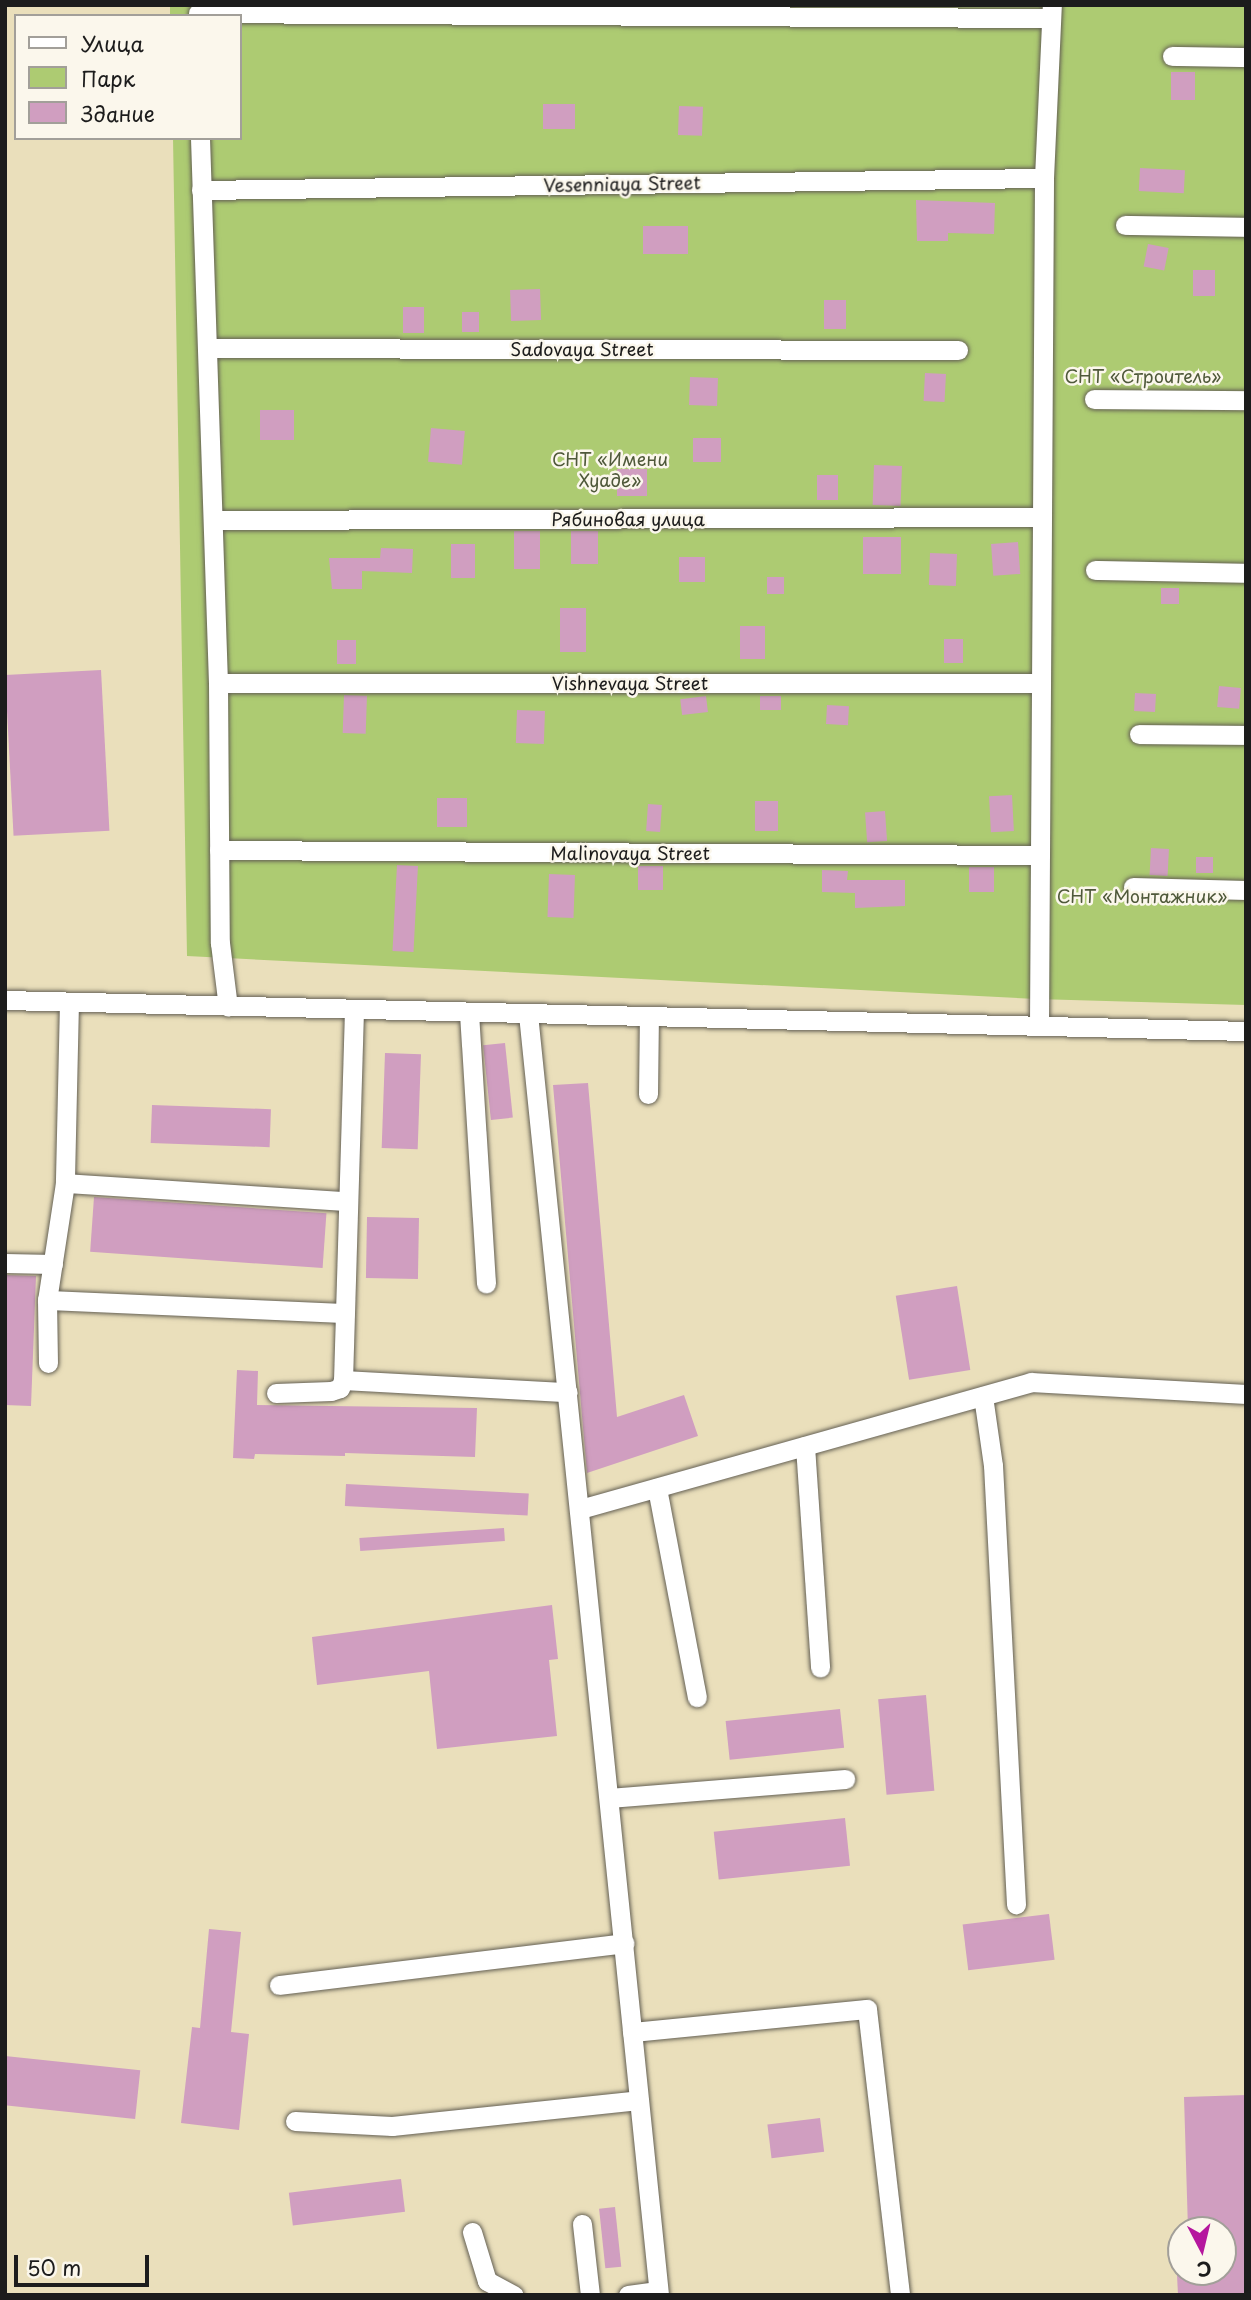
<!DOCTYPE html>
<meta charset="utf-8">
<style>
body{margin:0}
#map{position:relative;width:1251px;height:2300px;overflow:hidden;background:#eadfbb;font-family:"Playpen Sans",sans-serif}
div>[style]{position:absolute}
.green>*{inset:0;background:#adcb72}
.building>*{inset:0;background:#d09ec0;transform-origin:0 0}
.roads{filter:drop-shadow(0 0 2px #646054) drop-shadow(0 0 2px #646054)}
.minor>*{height:19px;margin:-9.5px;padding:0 9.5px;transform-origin:9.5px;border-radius:9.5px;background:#fff}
span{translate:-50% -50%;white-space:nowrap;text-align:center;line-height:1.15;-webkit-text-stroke:5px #fbf7ec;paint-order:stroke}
.street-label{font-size:18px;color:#1c1c1c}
.park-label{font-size:18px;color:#4f593a}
.frame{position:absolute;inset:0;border:7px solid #1c1c1c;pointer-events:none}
.legend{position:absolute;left:14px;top:14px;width:228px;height:126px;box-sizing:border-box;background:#fbf7ec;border:2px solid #a29f99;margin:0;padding:9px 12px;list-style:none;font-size:21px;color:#1c1c1c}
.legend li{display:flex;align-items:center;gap:14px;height:35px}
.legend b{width:35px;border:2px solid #a29f99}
.north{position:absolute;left:1167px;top:2216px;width:70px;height:70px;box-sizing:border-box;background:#fbf7ec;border:2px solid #a29f99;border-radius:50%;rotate:173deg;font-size:19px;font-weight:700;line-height:28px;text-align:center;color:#1c1c1c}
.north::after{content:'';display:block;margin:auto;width:24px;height:32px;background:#b5179e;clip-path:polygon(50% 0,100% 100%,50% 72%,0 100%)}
.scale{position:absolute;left:14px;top:2255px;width:135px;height:32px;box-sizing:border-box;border:4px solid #1c1c1c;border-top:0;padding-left:9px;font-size:21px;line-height:24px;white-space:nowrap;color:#1c1c1c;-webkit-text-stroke:5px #fbf7ec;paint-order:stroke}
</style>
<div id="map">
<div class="green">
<i style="clip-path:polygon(170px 5px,1246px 5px,1246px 1005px,1036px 999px,187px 956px,173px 138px,240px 138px,240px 16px,170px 16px)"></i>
</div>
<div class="building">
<i style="left:1171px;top:72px;width:24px;height:28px"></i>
<i style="left:575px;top:104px;width:25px;height:32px;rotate:90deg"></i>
<i style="left:679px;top:106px;width:24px;height:29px;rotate:2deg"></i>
<i style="left:1140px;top:168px;width:45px;height:23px;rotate:3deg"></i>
<i style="clip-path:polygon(916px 200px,995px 203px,994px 234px,948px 233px,948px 241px,917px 241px)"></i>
<i style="left:688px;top:226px;width:28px;height:45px;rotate:90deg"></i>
<i style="left:1148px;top:244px;width:21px;height:23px;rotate:11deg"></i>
<i style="left:1193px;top:270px;width:22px;height:26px"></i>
<i style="left:540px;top:289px;width:31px;height:30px;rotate:88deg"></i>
<i style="left:846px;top:300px;width:29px;height:22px;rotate:90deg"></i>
<i style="left:403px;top:307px;width:21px;height:26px"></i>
<i style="left:462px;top:312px;width:17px;height:20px"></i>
<i style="left:925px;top:373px;width:21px;height:28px;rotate:3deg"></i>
<i style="left:690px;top:377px;width:28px;height:28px;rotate:2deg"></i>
<i style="left:294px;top:410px;width:30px;height:34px;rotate:90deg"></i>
<i style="left:431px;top:428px;width:34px;height:34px;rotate:5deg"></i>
<i style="left:693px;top:438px;width:28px;height:24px"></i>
<i style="left:874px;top:465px;width:28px;height:40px;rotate:2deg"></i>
<i style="left:617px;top:469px;width:30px;height:27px"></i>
<i style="left:817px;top:475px;width:21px;height:25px"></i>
<i style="left:514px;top:531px;width:26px;height:38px"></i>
<i style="left:571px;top:531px;width:27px;height:33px"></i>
<i style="left:863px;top:537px;width:38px;height:37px"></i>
<i style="left:1018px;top:542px;width:32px;height:27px;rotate:86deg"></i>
<i style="left:451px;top:544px;width:24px;height:34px"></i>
<i style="clip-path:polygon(381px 548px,413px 549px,412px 573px,362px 571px,362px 589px,332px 589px,329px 558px,380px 558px)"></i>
<i style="left:930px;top:553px;width:27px;height:32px;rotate:2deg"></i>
<i style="left:679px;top:557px;width:26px;height:25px"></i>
<i style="left:767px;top:577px;width:17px;height:17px"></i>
<i style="left:1161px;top:588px;width:18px;height:16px"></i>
<i style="left:560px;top:608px;width:26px;height:44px"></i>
<i style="left:740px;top:626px;width:25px;height:33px"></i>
<i style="left:944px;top:639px;width:19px;height:24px"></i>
<i style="left:337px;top:640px;width:19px;height:24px"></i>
<i style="left:101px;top:670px;width:161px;height:96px;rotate:87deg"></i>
<i style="left:1219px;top:686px;width:22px;height:21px;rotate:5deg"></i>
<i style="left:1135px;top:693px;width:21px;height:18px;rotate:3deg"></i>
<i style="left:344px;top:695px;width:23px;height:38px;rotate:2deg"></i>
<i style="left:706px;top:696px;width:16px;height:26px;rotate:83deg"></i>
<i style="left:760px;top:696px;width:21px;height:14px"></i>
<i style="left:827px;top:705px;width:22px;height:19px;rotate:3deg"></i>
<i style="left:517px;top:710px;width:28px;height:33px;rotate:2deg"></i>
<i style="left:1012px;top:795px;width:36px;height:23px;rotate:87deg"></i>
<i style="left:437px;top:798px;width:30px;height:29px"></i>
<i style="left:755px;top:801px;width:23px;height:30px"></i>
<i style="left:648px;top:804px;width:14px;height:27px;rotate:4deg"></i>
<i style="left:885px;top:811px;width:30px;height:20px;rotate:86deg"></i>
<i style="left:1151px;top:848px;width:18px;height:27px;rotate:3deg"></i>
<i style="left:1196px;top:857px;width:17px;height:16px"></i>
<i style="left:397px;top:865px;width:21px;height:86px;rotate:3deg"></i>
<i style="left:638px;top:866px;width:25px;height:24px"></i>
<i style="left:969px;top:867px;width:25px;height:25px"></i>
<i style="clip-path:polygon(822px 870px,848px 871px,847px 880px,905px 880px,905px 906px,855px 908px,855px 893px,822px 892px)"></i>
<i style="left:549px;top:874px;width:26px;height:43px;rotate:2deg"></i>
<i style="left:505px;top:1043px;width:75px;height:22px;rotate:84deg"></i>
<i style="left:385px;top:1053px;width:36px;height:95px;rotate:2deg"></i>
<i style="clip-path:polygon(588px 1083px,617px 1417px,684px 1395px,698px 1436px,587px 1473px,553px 1085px)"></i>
<i style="left:152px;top:1105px;width:119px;height:38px;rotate:2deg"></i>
<i style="left:94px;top:1197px;width:233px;height:55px;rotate:4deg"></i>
<i style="left:367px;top:1217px;width:52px;height:61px;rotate:1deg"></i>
<i style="clip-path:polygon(5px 1275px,36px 1276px,31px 1406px,5px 1405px)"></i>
<i style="left:957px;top:1286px;width:85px;height:62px;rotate:81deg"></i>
<i style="clip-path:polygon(237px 1370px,258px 1371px,257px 1405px,477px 1408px,475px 1457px,345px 1453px,345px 1456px,255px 1454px,254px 1459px,233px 1458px)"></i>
<i style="left:346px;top:1484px;width:183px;height:22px;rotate:3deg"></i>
<i style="left:504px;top:1528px;width:13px;height:145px;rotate:86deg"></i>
<i style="clip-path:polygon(552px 1605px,558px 1659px,549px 1660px,557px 1736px,437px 1749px,429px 1671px,317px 1685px,312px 1637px)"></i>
<i style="left:926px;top:1695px;width:96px;height:48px;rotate:85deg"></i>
<i style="left:840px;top:1709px;width:39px;height:115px;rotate:84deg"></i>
<i style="left:845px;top:1818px;width:48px;height:132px;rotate:84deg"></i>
<i style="left:1049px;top:1914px;width:46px;height:87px;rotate:83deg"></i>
<i style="clip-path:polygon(209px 1929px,241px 1932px,231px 2032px,249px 2034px,239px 2130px,181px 2123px,192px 2027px,200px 2028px)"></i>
<i style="left:5px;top:2056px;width:136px;height:49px;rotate:6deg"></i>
<i style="clip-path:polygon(1246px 2095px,1246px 2295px,1178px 2295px,1177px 2275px,1223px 2273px,1223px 2230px,1188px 2230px,1184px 2097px)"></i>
<i style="left:820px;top:2118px;width:34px;height:53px;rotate:83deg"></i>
<i style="left:401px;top:2179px;width:33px;height:113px;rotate:83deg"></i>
<i style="left:615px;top:2207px;width:60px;height:16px;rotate:84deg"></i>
</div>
<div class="roads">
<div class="minor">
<i style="left:198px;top:13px;width:853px;rotate:0.34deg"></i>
<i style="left:1172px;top:56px;width:74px;rotate:0.8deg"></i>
<i style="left:200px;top:138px;width:545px;rotate:88.11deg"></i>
<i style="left:218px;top:683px;width:260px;rotate:89.6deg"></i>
<i style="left:220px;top:943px;width:64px;rotate:82.9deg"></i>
<i style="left:201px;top:190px;width:843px;rotate:-0.82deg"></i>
<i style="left:1125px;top:225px;width:121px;rotate:0.9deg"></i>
<i style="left:207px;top:348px;width:751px;rotate:0.15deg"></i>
<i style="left:1094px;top:399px;width:152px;rotate:0.4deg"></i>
<i style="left:213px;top:520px;width:829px;rotate:-0.21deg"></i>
<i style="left:1095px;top:570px;width:151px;rotate:1.1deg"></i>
<i style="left:218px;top:683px;width:823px"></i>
<i style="left:1139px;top:734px;width:107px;rotate:0.5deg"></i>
<i style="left:219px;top:850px;width:821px;rotate:0.35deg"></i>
<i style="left:1133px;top:887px;width:113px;rotate:1.5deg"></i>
<i style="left:5px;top:1000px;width:1241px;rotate:1.43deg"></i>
<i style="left:69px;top:1002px;width:181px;rotate:91.3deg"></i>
<i style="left:65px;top:1183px;width:118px;rotate:98.7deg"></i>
<i style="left:47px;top:1300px;width:298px;rotate:2.5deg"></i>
<i style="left:354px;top:1010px;width:370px;rotate:91.7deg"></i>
<i style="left:343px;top:1380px;width:225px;rotate:3.1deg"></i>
<i style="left:469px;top:1013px;width:271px;rotate:86.4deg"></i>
<i style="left:528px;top:1014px;width:1288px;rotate:84.16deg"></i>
<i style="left:1039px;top:1025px;width:847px;rotate:-89.66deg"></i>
<i style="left:1044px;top:178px;width:173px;rotate:-87.4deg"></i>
<i style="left:648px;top:1094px;width:78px;rotate:-89.3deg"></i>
<i style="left:65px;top:1183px;width:283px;rotate:3.7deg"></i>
<i style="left:5px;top:1263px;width:48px;rotate:1.2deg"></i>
<i style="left:47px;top:1300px;width:63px;rotate:89.1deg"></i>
<i style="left:276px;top:1393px;width:55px;rotate:-2.1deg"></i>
<i style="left:331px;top:1391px;width:9px;rotate:-18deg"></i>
<i style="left:340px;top:1388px;width:9px;rotate:-69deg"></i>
<i style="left:983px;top:1396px;width:70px;rotate:81.8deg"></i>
<i style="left:993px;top:1465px;width:440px;rotate:87deg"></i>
<i style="left:805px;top:1446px;width:222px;rotate:86.1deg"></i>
<i style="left:657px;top:1488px;width:213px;rotate:79.2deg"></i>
<i style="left:580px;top:1509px;width:469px;rotate:-15.7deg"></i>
<i style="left:1031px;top:1382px;width:215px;rotate:3.2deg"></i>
<i style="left:609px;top:1798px;width:237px;rotate:-4.6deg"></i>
<i style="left:279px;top:1985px;width:348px;rotate:-6.9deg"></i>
<i style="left:632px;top:2032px;width:236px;rotate:-5.6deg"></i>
<i style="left:867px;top:2009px;width:288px;rotate:83.4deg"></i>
<i style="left:295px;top:2121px;width:97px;rotate:3deg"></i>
<i style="left:392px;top:2126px;width:248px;rotate:-6deg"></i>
<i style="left:582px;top:2224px;width:71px;rotate:83.6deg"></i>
<i style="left:472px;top:2232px;width:51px;rotate:73deg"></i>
<i style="left:487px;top:2281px;width:30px;rotate:28deg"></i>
<i style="left:628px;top:2295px;width:30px;rotate:-8deg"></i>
</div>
</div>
<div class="street-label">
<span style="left:622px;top:184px;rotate:-1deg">Vesenniaya Street</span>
<span style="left:582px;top:349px">Sadovaya Street</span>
<span style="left:628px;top:519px">Рябиновая улица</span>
<span style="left:630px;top:683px">Vishnevaya Street</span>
<span style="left:630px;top:853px">Malinovaya Street</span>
</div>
<div class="park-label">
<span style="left:1143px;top:376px">СНТ «Строитель»</span>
<span style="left:610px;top:470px">СНТ «Имени<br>Хуаде»</span>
<span style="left:1142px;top:896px">СНТ «Монтажник»</span>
</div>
<div class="frame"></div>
<ul class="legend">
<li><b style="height:9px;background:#fff"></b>Улица</li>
<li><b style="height:19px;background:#adcb72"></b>Парк</li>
<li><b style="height:19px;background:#d09ec0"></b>Здание</li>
</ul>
<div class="north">С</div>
<div class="scale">50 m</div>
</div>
